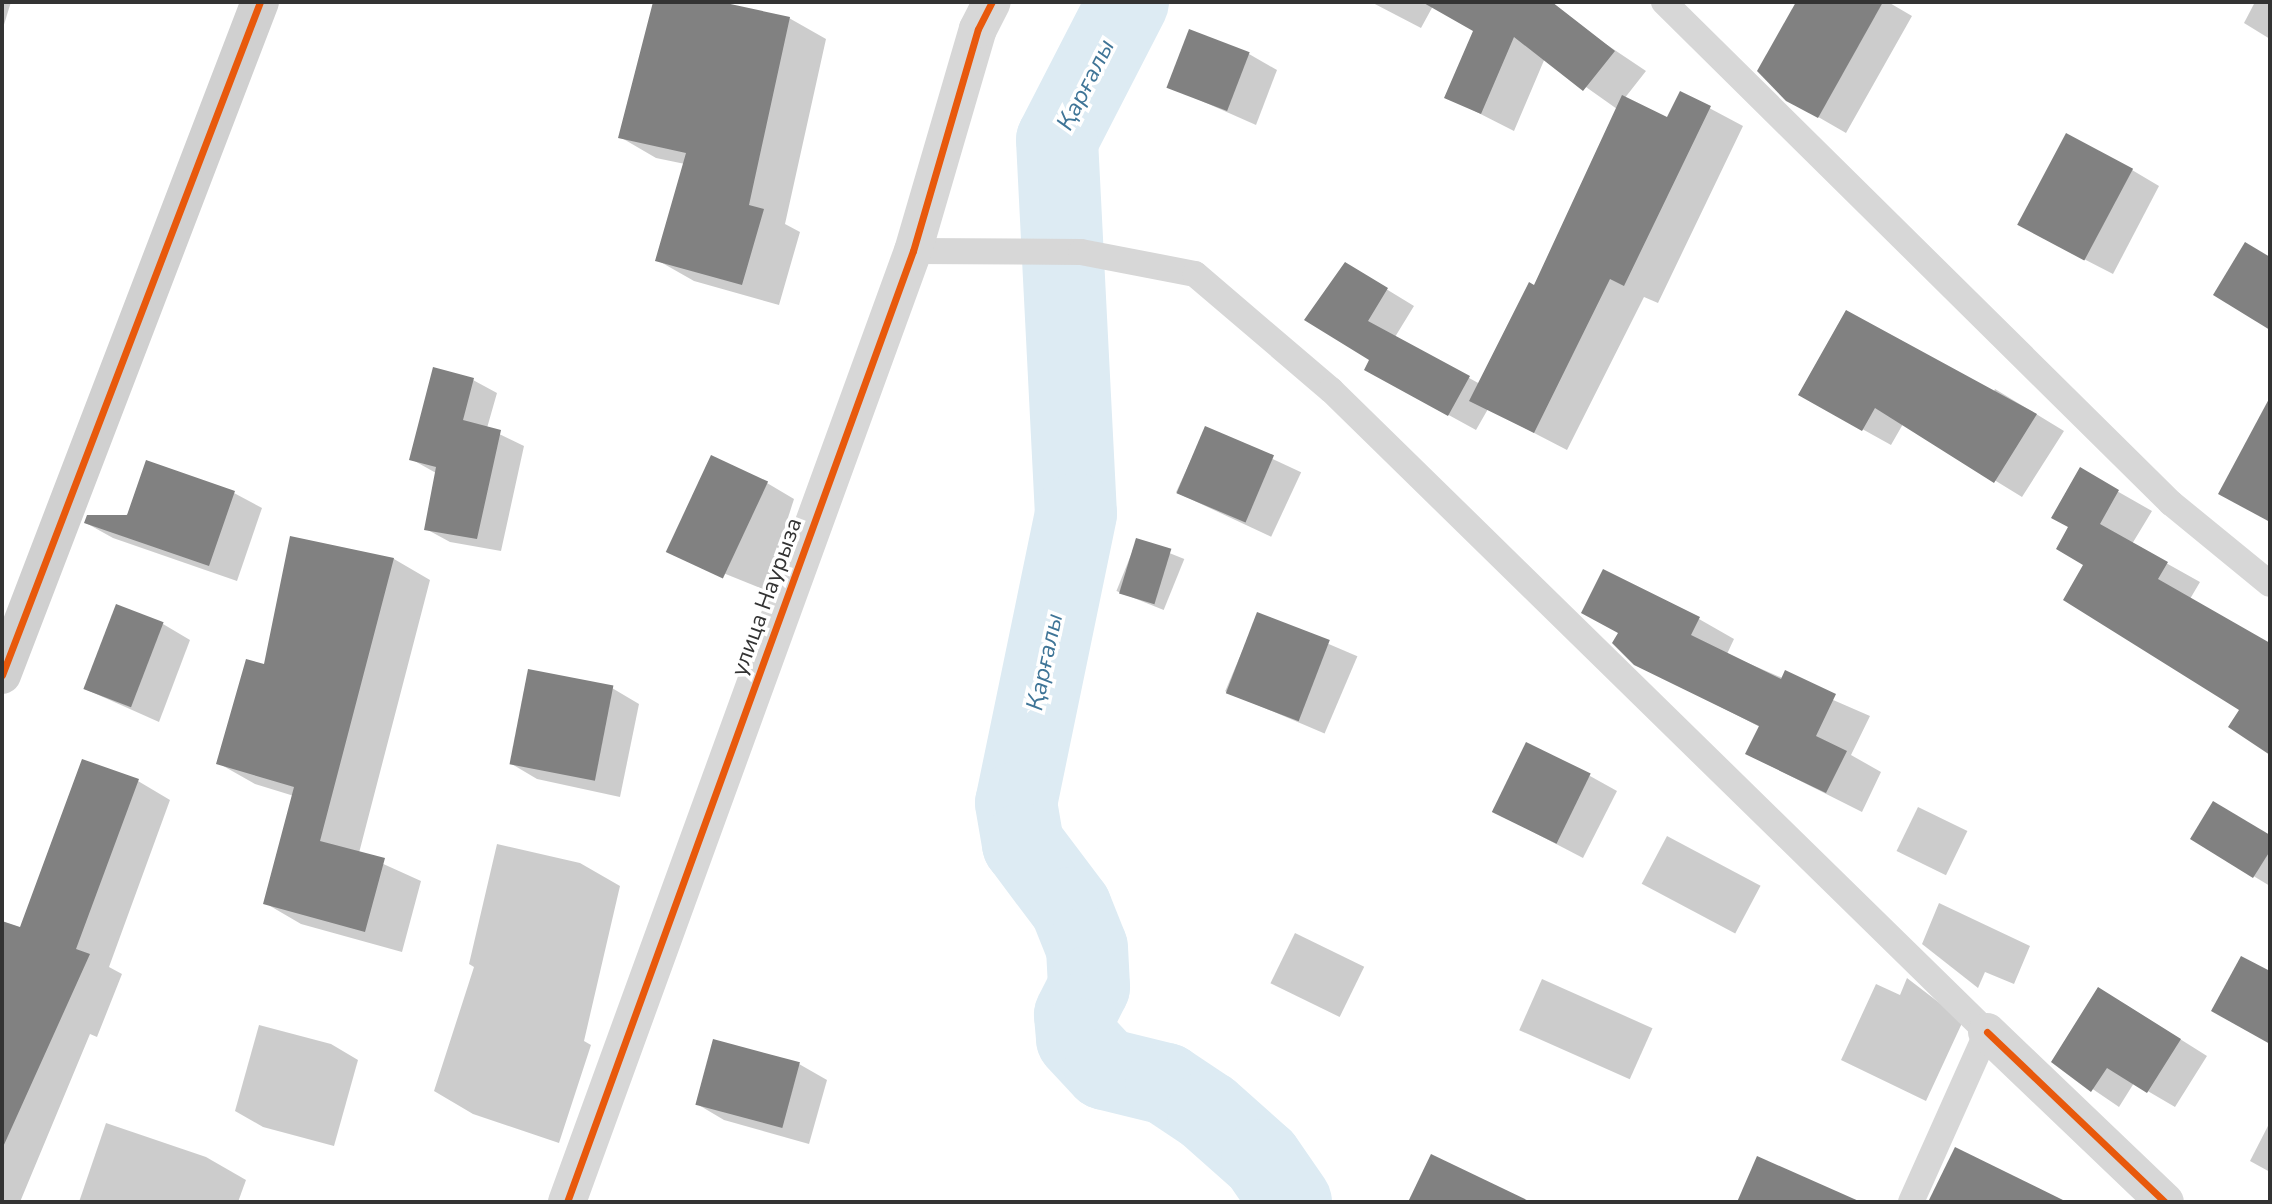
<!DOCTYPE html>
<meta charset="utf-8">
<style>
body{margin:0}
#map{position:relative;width:2272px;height:1204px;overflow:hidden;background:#fff;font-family:"Nunito Sans",sans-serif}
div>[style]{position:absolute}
.shadow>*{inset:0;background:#0003;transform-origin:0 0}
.river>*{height:82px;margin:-41px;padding:0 41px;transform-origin:41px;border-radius:41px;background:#ddebf3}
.building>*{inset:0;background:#818181;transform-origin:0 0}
.lane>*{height:26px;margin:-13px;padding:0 13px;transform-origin:13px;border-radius:13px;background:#d7d7d7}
.street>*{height:38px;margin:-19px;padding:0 19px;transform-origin:19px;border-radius:19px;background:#d7d7d7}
.secondary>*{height:38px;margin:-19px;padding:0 19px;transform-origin:19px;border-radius:19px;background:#d0d0d0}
.cycleway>*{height:7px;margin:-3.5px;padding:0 3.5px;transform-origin:3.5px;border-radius:3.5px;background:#e8590c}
span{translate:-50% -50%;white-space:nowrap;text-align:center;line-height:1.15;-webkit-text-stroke:7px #fff;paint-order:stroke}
.street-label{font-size:23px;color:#333}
.water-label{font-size:24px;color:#3f7597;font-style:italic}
.frame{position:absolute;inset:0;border:4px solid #333;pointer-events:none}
</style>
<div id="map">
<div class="shadow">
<i style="clip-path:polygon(2px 2px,11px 2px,2px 31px)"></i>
<i style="clip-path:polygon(654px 2px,713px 2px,789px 18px,826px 39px,785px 224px,800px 232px,779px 305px,694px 281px,657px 260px,685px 164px,656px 158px,620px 137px)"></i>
<i style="clip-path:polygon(1371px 2px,1543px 2px,1646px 71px,1624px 99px,1668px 120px,1681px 93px,1743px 126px,1658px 303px,1644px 297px,1567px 450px,1488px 409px,1476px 430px,1394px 385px,1372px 359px,1306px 320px,1373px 281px,1414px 306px,1395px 337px,1480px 384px,1535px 287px,1617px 109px,1545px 58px,1514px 131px,1447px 97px,1475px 30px,1433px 6px,1421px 28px)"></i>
<i style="clip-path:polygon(1798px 2px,1835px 15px,1843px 2px,1888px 2px,1912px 16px,1846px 133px,1787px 99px,1759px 71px)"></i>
<i style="clip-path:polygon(2255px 2px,2270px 2px,2270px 39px,2244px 23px)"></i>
<i style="clip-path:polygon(1249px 54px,1277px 70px,1256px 125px,1170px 87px)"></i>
<i style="clip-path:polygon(2132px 170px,2159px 186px,2113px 274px,2047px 240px)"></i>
<i style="clip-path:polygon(473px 380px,497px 393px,487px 428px,524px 446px,501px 551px,450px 542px,426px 529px,436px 473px,411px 459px)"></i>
<i style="clip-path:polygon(1995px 389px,2064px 431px,2022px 497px,1903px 424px,1891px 445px,1828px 410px,1992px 395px)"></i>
<i style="left:1206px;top:428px;width:105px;height:71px;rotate:25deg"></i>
<i style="clip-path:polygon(2080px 470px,2152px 511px,2132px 544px,2200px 582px,2190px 599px,2270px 645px,2270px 752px,2230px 727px,2241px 710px,2085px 565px,2071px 527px)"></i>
<i style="clip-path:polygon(767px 483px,794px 499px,765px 590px,681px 556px)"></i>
<i style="clip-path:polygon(234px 493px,262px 508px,237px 581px,113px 538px,86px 523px)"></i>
<i style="clip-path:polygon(292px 538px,394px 559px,430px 580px,359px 853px,421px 881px,402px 952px,301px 924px,265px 903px,294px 796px,255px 784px,218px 763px,266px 666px)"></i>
<i style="left:1137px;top:540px;width:51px;height:55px;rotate:22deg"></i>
<i style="left:1258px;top:614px;width:108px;height:84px;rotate:23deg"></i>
<i style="clip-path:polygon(1699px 619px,1734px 639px,1727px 654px,1870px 716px,1851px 755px,1881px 772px,1862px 812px,1747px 754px,1760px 727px,1635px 663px)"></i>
<i style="clip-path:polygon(163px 624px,190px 640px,159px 722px,85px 689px)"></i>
<i style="clip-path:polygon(612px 688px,639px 704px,620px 797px,537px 779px,510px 763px)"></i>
<i style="clip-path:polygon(1590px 776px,1617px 791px,1583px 858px,1493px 811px)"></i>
<i style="clip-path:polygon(138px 781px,170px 800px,109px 967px,122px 974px,97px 1037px,90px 1034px,20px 1202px,2px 1202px,2px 922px,21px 930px)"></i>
<i style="clip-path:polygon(2214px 803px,2270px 837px,2270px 886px,2192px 839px)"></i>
<i style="left:1918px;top:807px;width:55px;height:49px;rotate:26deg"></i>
<i style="left:1667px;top:836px;width:106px;height:54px;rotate:28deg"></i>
<i style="clip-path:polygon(497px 844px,580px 863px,620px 886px,584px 1041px,591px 1045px,559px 1143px,473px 1114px,434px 1091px,474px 967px,469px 964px)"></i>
<i style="clip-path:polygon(1939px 903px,2030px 946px,2014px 984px,1985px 972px,1978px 988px,1922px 944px)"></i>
<i style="left:1295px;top:933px;width:77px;height:56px;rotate:26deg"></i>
<i style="clip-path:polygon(1907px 978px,1963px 1021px,1926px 1101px,1841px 1060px,1876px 984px,1900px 995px)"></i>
<i style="left:1542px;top:979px;width:121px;height:56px;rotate:24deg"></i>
<i style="clip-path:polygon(2126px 1005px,2207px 1056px,2175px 1107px,2134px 1083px,2119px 1107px,2053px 1062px)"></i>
<i style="clip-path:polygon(259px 1025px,331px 1044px,358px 1060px,334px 1146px,263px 1127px,235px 1111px)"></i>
<i style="clip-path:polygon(799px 1064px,827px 1080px,809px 1144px,724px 1120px,697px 1104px)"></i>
<i style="clip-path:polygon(2270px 1122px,2270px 1172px,2250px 1161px)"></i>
<i style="clip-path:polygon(106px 1123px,206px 1157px,246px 1180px,238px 1202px,79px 1202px)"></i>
<i style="clip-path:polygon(1956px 1149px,2044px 1195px,2066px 1202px,1930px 1202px)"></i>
<i style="clip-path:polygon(1432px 1157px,1527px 1202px,1414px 1202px)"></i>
<i style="clip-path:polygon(1758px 1158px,1826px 1189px,1850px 1202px,1739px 1202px)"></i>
</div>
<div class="river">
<i style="left:1128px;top:2px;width:155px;rotate:117.2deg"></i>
<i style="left:1057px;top:140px;width:374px;rotate:87.1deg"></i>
<i style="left:1076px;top:514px;width:295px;rotate:101.7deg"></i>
<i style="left:1016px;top:803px;width:42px;rotate:80.3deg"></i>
<i style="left:1023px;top:844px;width:80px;rotate:53.1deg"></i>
<i style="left:1071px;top:908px;width:43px;rotate:68.2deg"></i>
<i style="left:1087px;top:948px;width:39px;rotate:87deg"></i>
<i style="left:1089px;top:987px;width:31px;rotate:117deg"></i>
<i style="left:1075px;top:1015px;width:24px;rotate:85deg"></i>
<i style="left:1077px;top:1039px;width:41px;rotate:47deg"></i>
<i style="left:1105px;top:1069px;width:63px;rotate:13.8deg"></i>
<i style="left:1166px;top:1084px;width:50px;rotate:33.7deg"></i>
<i style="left:1208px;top:1112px;width:72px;rotate:41.6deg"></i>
<i style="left:1262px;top:1160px;width:51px;rotate:55.4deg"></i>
</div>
<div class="building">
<i style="clip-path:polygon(653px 2px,721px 2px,790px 17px,749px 205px,764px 209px,742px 285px,655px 261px,686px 153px,618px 138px)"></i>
<i style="clip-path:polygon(1422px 2px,1552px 2px,1615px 51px,1583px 91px,1514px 37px,1481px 114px,1444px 98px,1473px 31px)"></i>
<i style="clip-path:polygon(1796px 2px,1883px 2px,1818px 118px,1786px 101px,1757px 71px)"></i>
<i style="left:1189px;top:29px;width:65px;height:63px;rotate:21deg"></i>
<i style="clip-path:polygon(1680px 91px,1711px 106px,1624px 286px,1610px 279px,1534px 433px,1469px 401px,1529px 282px,1534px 285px,1622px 95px,1667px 117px)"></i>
<i style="left:2066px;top:133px;width:76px;height:104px;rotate:28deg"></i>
<i style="clip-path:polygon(2245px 242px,2270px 257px,2270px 330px,2213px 295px)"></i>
<i style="clip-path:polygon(1345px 262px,1388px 288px,1368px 321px,1470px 376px,1448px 416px,1364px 370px,1369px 360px,1304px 320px)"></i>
<i style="clip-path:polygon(1846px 310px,2037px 414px,1994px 483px,1875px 408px,1862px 431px,1798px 395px)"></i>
<i style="clip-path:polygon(433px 367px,474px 378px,463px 420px,501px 430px,477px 539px,424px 530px,436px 467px,409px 460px)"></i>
<i style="clip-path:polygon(2270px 397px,2270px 522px,2218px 494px)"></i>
<i style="left:1205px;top:426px;width:75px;height:73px;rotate:23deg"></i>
<i style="left:711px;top:455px;width:63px;height:107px;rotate:25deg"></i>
<i style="clip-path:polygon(146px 460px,235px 491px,209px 566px,84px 523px,87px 515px,127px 515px)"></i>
<i style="clip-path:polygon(2080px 467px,2119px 490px,2100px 524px,2168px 562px,2158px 579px,2270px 643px,2270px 755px,2228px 727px,2239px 710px,2063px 600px,2083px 565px,2056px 549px,2068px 527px,2051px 518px)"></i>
<i style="clip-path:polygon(290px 536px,394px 558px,320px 841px,385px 858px,365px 932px,263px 904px,294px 787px,216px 764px,246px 659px,264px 664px)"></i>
<i style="left:1136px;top:538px;width:37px;height:58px;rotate:17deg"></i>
<i style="clip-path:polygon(1603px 569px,1700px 617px,1691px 635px,1781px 679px,1785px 670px,1836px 694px,1816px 736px,1847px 751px,1826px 793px,1745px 754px,1759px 726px,1634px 665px,1612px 643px,1618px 633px,1581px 613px)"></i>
<i style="left:116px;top:604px;width:51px;height:91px;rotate:21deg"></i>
<i style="left:1257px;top:612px;width:78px;height:87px;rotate:21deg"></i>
<i style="left:528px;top:669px;width:87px;height:97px;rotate:11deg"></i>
<i style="left:1526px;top:742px;width:72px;height:78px;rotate:26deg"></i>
<i style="clip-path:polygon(82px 759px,139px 779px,76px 949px,90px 954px,3px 1147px,2px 921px,20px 927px)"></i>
<i style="clip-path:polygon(2213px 801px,2270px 835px,2270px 851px,2253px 878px,2190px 839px)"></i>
<i style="clip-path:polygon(2241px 956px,2270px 971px,2270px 1044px,2211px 1011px)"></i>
<i style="clip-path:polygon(2098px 987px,2181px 1039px,2147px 1093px,2107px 1068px,2091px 1092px,2051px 1062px)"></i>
<i style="left:713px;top:1039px;width:90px;height:68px;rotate:15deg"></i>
<i style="clip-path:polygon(1955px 1147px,2067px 1202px,1928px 1202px)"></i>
<i style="clip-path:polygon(1431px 1154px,1531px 1202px,1408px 1202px)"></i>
<i style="clip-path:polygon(1757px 1156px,1861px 1202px,1737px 1202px)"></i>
</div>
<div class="lane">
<i style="left:1664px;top:2px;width:713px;rotate:44.66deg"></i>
<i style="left:2171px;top:503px;width:128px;rotate:39.3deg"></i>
<i style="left:913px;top:251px;width:168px;rotate:0.3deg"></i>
<i style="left:1081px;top:252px;width:116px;rotate:10.9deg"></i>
<i style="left:1195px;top:274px;width:179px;rotate:40.5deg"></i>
<i style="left:1331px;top:390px;width:918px;rotate:44.38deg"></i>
<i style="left:1987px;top:1032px;width:186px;rotate:114.1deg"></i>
</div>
<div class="street">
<i style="left:1987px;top:1032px;width:246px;rotate:43.7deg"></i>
<i style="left:567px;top:1202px;width:1012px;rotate:-70.01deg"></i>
<i style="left:913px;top:251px;width:231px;rotate:-73.7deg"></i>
<i style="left:978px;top:29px;width:30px;rotate:-63deg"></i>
</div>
<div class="secondary">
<i style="left:2px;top:675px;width:721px;rotate:-69.03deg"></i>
</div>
<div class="cycleway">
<i style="left:2px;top:675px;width:721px;rotate:-69.03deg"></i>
<i style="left:1987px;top:1032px;width:246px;rotate:43.7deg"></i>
<i style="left:567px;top:1202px;width:1012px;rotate:-70.01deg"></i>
<i style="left:913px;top:251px;width:231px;rotate:-73.7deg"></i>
<i style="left:978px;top:29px;width:30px;rotate:-63deg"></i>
</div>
<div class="street-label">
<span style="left:767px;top:597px;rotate:-70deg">улица Наурыза</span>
</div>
<div class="water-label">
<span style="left:1086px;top:85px;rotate:-63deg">Қарғалы</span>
<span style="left:1045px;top:662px;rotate:-78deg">Қарғалы</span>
</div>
<div class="frame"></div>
</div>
